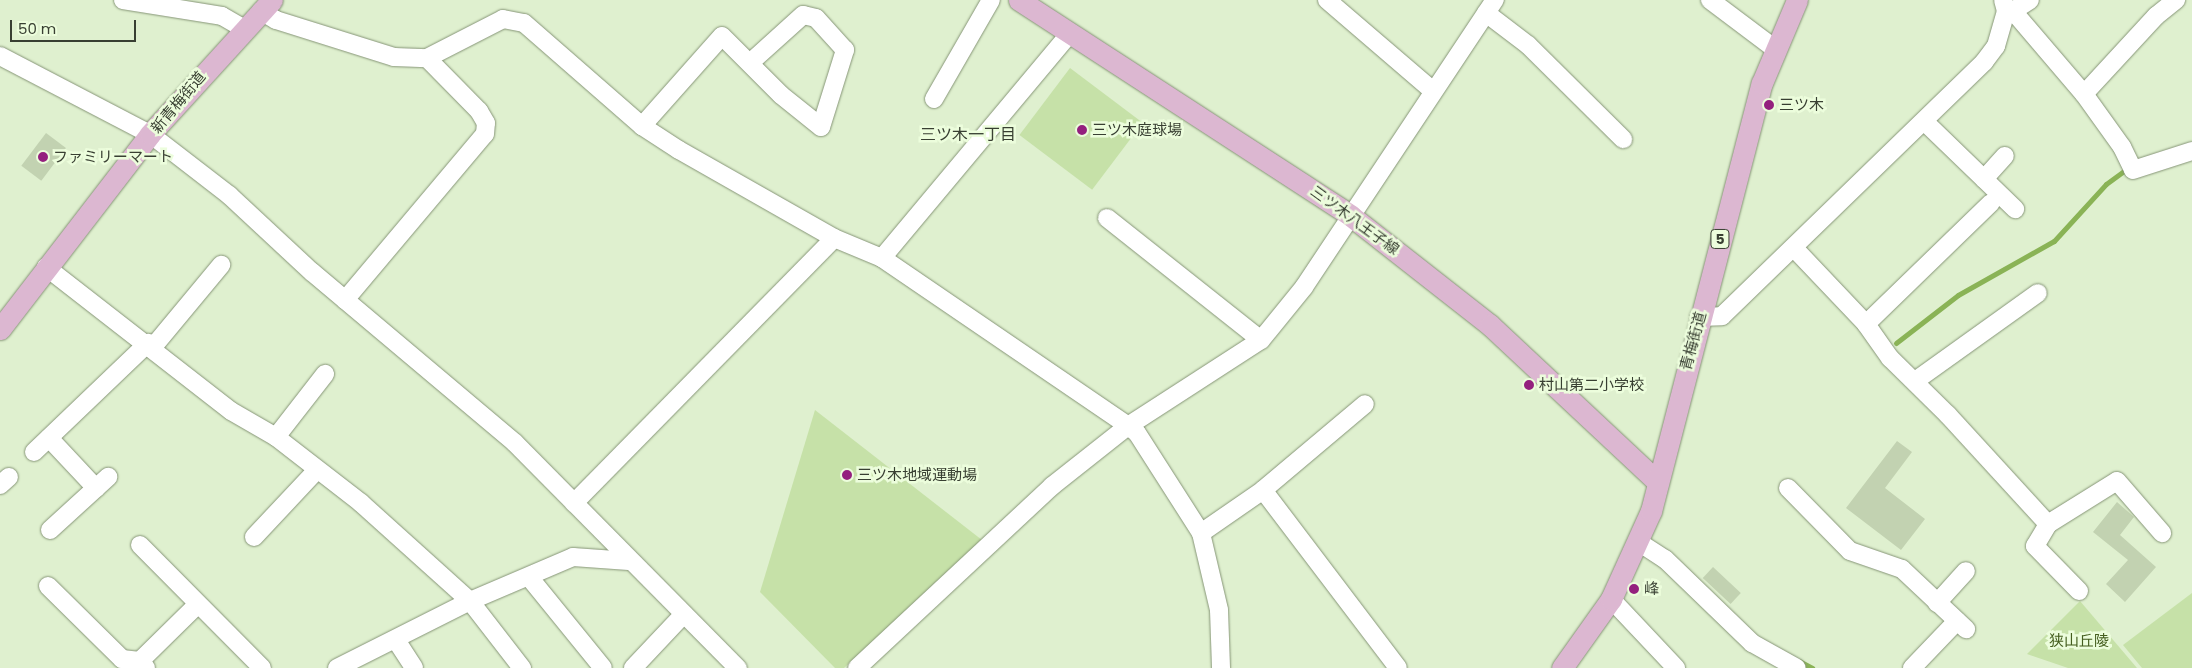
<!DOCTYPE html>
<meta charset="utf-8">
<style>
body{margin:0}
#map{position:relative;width:2192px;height:668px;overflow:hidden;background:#dff0cf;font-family:Poppins,"Noto Sans JP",sans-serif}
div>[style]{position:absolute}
.green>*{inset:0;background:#c6e1a8;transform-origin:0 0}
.stream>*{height:5px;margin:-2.5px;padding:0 2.5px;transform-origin:2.5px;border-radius:2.5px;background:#8ab356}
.building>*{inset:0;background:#c2d2b1;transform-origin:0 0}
.roads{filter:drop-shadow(0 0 1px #869577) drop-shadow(0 0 1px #869577)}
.minor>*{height:18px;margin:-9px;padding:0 9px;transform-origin:9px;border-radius:9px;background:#fff}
.major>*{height:21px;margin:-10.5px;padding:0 10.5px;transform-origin:10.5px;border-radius:10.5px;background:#dcb7d1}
.dots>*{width:14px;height:14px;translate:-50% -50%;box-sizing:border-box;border:2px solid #ecfddc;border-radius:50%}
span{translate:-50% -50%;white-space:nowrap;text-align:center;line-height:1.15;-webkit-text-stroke:5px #ecfddc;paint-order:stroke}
.shield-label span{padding:1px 4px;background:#ecfddc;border:1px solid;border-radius:4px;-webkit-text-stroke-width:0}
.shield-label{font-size:14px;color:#383f32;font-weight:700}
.street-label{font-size:15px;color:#383f32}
.poi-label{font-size:15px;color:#383f32}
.left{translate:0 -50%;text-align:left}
.park-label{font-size:15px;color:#445e1e}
.neighbourhood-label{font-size:16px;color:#383f32}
.scale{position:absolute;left:10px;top:20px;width:126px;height:22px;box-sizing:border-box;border:2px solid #383f32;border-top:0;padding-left:6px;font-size:15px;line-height:18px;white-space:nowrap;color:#383f32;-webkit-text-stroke:4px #ecfddc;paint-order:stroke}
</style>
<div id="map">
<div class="green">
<i style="left:1070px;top:68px;width:91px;height:84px;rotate:37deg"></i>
<i style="clip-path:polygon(815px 410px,982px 540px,844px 668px,835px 668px,760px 592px)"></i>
<i style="clip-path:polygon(2192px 593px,2192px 668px,2142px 668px,2123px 645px)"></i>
<i style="clip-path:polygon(2080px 601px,2137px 668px,2068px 668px,2027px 654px)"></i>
</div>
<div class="stream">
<i style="left:1896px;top:343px;width:78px;rotate:-37.7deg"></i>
<i style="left:1958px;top:295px;width:110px;rotate:-29.4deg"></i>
<i style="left:2054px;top:241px;width:77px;rotate:-47.6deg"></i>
<i style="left:2106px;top:184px;width:22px;rotate:-36deg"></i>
<i style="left:1799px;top:661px;width:15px;rotate:28deg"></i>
</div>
<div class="building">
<i style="left:46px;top:133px;width:25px;height:41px;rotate:37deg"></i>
<i style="clip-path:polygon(1897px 441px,1912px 452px,1885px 488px,1925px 519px,1901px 550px,1846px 508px)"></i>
<i style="clip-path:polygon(2117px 502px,2134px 517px,2120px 535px,2156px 567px,2125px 602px,2106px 584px,2128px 560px,2093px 532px)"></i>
<i style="left:1713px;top:567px;width:38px;height:15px;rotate:43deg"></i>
</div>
<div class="roads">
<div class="minor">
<i style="left:123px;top:0;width:100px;rotate:9.2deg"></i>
<i style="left:222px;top:16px;width:24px;rotate:30deg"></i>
<i style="left:1327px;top:0;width:138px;rotate:40.6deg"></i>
<i style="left:1710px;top:0;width:80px;rotate:36.9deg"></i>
<i style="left:261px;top:11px;width:17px;rotate:31deg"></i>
<i style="left:276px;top:20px;width:124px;rotate:17.4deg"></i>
<i style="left:394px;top:57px;width:33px;rotate:2deg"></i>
<i style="left:427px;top:58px;width:85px;rotate:-27.2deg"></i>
<i style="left:503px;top:19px;width:21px;rotate:11deg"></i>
<i style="left:524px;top:23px;width:157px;rotate:41.1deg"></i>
<i style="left:642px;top:126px;width:44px;rotate:33deg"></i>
<i style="left:679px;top:150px;width:178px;rotate:29.6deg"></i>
<i style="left:834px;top:238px;width:52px;rotate:22.6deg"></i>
<i style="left:882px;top:258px;width:298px;rotate:34.3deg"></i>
<i style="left:1128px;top:426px;width:11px;rotate:38deg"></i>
<i style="left:1137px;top:433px;width:119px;rotate:57.4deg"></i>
<i style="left:1201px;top:533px;width:79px;rotate:76.8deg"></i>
<i style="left:1219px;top:610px;width:58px;rotate:88deg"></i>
<i style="left:2006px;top:11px;width:7px"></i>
<i style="left:2013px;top:11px;width:109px;rotate:49.5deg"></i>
<i style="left:2084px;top:94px;width:65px;rotate:54.4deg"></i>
<i style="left:2122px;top:147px;width:25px;rotate:64deg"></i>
<i style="left:2133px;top:170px;width:62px;rotate:-17.9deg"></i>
<i style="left:2013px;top:11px;width:20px;rotate:-33deg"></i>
<i style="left:1486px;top:13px;width:53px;rotate:37.3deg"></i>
<i style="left:1528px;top:45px;width:134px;rotate:44.7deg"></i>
<i style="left:0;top:56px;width:169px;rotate:27.5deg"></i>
<i style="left:150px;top:134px;width:100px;rotate:37.7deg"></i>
<i style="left:229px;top:195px;width:113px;rotate:42.9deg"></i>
<i style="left:312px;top:272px;width:265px;rotate:40.1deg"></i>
<i style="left:515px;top:443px;width:317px;rotate:45.3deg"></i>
<i style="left:2084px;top:94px;width:106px;rotate:-47.3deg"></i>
<i style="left:2156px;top:16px;width:26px;rotate:-39deg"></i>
<i style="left:934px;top:99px;width:114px;rotate:-60.1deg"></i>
<i style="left:1926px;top:123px;width:124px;rotate:44deg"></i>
<i style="left:642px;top:126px;width:120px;rotate:-48.4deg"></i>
<i style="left:722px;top:36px;width:83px;rotate:45deg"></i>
<i style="left:781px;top:95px;width:51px;rotate:38.7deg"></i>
<i style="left:821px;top:127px;width:81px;rotate:-72.7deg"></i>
<i style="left:845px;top:50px;width:43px;rotate:-132.2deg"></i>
<i style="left:816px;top:18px;width:13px;rotate:-167deg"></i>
<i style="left:803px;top:15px;width:70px;rotate:137.9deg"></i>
<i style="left:1984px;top:179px;width:31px;rotate:-48deg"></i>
<i style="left:1107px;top:218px;width:196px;rotate:38.4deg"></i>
<i style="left:1794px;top:248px;width:105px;rotate:46.5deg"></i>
<i style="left:1866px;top:324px;width:42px;rotate:54.8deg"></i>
<i style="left:1890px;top:358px;width:81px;rotate:44.5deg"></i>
<i style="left:1948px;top:415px;width:148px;rotate:47.5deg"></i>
<i style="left:882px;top:258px;width:293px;rotate:-50.1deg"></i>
<i style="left:46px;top:267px;width:234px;rotate:37.9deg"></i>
<i style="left:231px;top:411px;width:52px;rotate:30deg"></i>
<i style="left:276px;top:437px;width:108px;rotate:37.8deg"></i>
<i style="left:361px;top:503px;width:147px;rotate:42deg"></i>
<i style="left:470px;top:601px;width:85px;rotate:52.2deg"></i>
<i style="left:345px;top:300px;width:217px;rotate:-49.9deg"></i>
<i style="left:485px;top:134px;width:11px;rotate:-85deg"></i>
<i style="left:486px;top:123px;width:14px;rotate:-120deg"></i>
<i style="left:479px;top:111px;width:74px;rotate:-134.5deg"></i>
<i style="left:1699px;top:317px;width:23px;rotate:-2deg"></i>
<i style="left:1722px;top:316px;width:365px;rotate:-44.1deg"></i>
<i style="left:1984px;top:62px;width:20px;rotate:-53deg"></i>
<i style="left:1996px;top:46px;width:36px;rotate:-74deg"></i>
<i style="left:2006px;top:11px;width:11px;rotate:-105deg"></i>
<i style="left:1866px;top:324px;width:174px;rotate:-44.1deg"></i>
<i style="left:153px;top:347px;width:107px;rotate:-50.3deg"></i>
<i style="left:1915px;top:381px;width:151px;rotate:-35.6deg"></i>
<i style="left:276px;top:437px;width:80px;rotate:-52.1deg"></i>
<i style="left:49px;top:438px;width:69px;rotate:46.8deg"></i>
<i style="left:34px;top:452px;width:158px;rotate:-43.7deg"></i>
<i style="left:0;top:485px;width:12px;rotate:-42deg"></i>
<i style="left:1788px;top:488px;width:88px;rotate:45.5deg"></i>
<i style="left:1850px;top:551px;width:55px;rotate:19.1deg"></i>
<i style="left:1902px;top:569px;width:88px;rotate:43.2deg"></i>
<i style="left:1263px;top:490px;width:223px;rotate:52.8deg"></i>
<i style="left:574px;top:503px;width:371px;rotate:-45.5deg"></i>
<i style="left:50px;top:530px;width:79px;rotate:-42.4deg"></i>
<i style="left:1201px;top:533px;width:75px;rotate:-34.7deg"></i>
<i style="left:1263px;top:490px;width:133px;rotate:-40.1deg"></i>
<i style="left:254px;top:537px;width:92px;rotate:-46.8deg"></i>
<i style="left:1640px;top:543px;width:30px;rotate:33deg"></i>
<i style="left:1665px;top:559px;width:121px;rotate:44deg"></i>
<i style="left:1752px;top:643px;width:51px;rotate:29.1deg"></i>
<i style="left:140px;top:545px;width:173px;rotate:45.2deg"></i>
<i style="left:529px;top:577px;width:117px;rotate:50.9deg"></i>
<i style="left:48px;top:586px;width:104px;rotate:44.6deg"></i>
<i style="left:122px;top:659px;width:18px;rotate:6deg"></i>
<i style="left:2079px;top:591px;width:63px;rotate:-134.4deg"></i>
<i style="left:2035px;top:546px;width:26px;rotate:-59deg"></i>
<i style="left:2048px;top:524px;width:81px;rotate:-31.9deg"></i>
<i style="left:2117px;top:481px;width:69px;rotate:49.1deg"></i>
<i style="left:1611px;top:599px;width:95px;rotate:46.7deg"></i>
<i style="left:1937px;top:603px;width:43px;rotate:-47.8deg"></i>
<i style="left:396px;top:640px;width:33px;rotate:57deg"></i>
<i style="left:146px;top:668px;width:9px;rotate:-131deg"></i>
<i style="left:140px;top:661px;width:81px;rotate:-44.5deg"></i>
<i style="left:337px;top:668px;width:149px;rotate:-26.7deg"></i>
<i style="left:470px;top:601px;width:112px;rotate:-23.1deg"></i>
<i style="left:573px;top:557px;width:56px;rotate:4.1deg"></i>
<i style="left:633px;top:668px;width:73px;rotate:-46.7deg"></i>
<i style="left:857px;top:668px;width:267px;rotate:-43deg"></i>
<i style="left:1052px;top:486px;width:97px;rotate:-38.3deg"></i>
<i style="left:1128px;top:426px;width:158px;rotate:-32.9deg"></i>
<i style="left:1261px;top:340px;width:68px;rotate:-50.9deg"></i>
<i style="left:1304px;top:287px;width:345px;rotate:-56.4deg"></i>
<i style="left:1912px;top:668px;width:65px;rotate:-46.2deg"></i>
</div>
<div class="major">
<i style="left:1019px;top:0;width:396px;rotate:33deg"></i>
<i style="left:1351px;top:216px;width:177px;rotate:38.1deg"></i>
<i style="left:1490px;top:325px;width:230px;rotate:43.1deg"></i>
<i style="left:0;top:329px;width:246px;rotate:-52.4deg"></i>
<i style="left:150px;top:134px;width:181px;rotate:-47.7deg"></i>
<i style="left:1562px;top:668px;width:85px;rotate:-54.6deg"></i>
<i style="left:1611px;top:599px;width:97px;rotate:-65.6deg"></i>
<i style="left:1651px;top:511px;width:442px;rotate:-75.5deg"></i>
<i style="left:1762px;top:83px;width:90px;rotate:-67.1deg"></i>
</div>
</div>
<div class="dots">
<i style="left:1769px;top:105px;background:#94207e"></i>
<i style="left:1082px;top:130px;background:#94207e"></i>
<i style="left:43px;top:157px;background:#94207e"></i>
<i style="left:1529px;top:385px;background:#94207e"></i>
<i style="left:847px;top:475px;background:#94207e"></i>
<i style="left:1634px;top:589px;background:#94207e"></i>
</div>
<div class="shield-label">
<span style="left:1720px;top:239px">5</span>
</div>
<div class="street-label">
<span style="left:178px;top:102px;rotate:-50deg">新青梅街道</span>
<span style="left:1355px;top:220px;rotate:36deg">三ツ木八王子線</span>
<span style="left:1693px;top:341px;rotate:-75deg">青梅街道</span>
</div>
<div class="poi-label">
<span class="left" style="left:1779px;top:105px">三ツ木</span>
<span class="left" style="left:1092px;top:130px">三ツ木庭球場</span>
<span class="left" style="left:53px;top:157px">ファミリーマート</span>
<span class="left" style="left:1539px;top:385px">村山第二小学校</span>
<span class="left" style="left:857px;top:475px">三ツ木地域運動場</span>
<span class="left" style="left:1644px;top:589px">峰</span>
</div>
<div class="park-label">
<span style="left:2079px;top:641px">狭山丘陵</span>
</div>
<div class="neighbourhood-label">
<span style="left:968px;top:135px">三ツ木一丁目</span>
</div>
<div class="scale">50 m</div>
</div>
